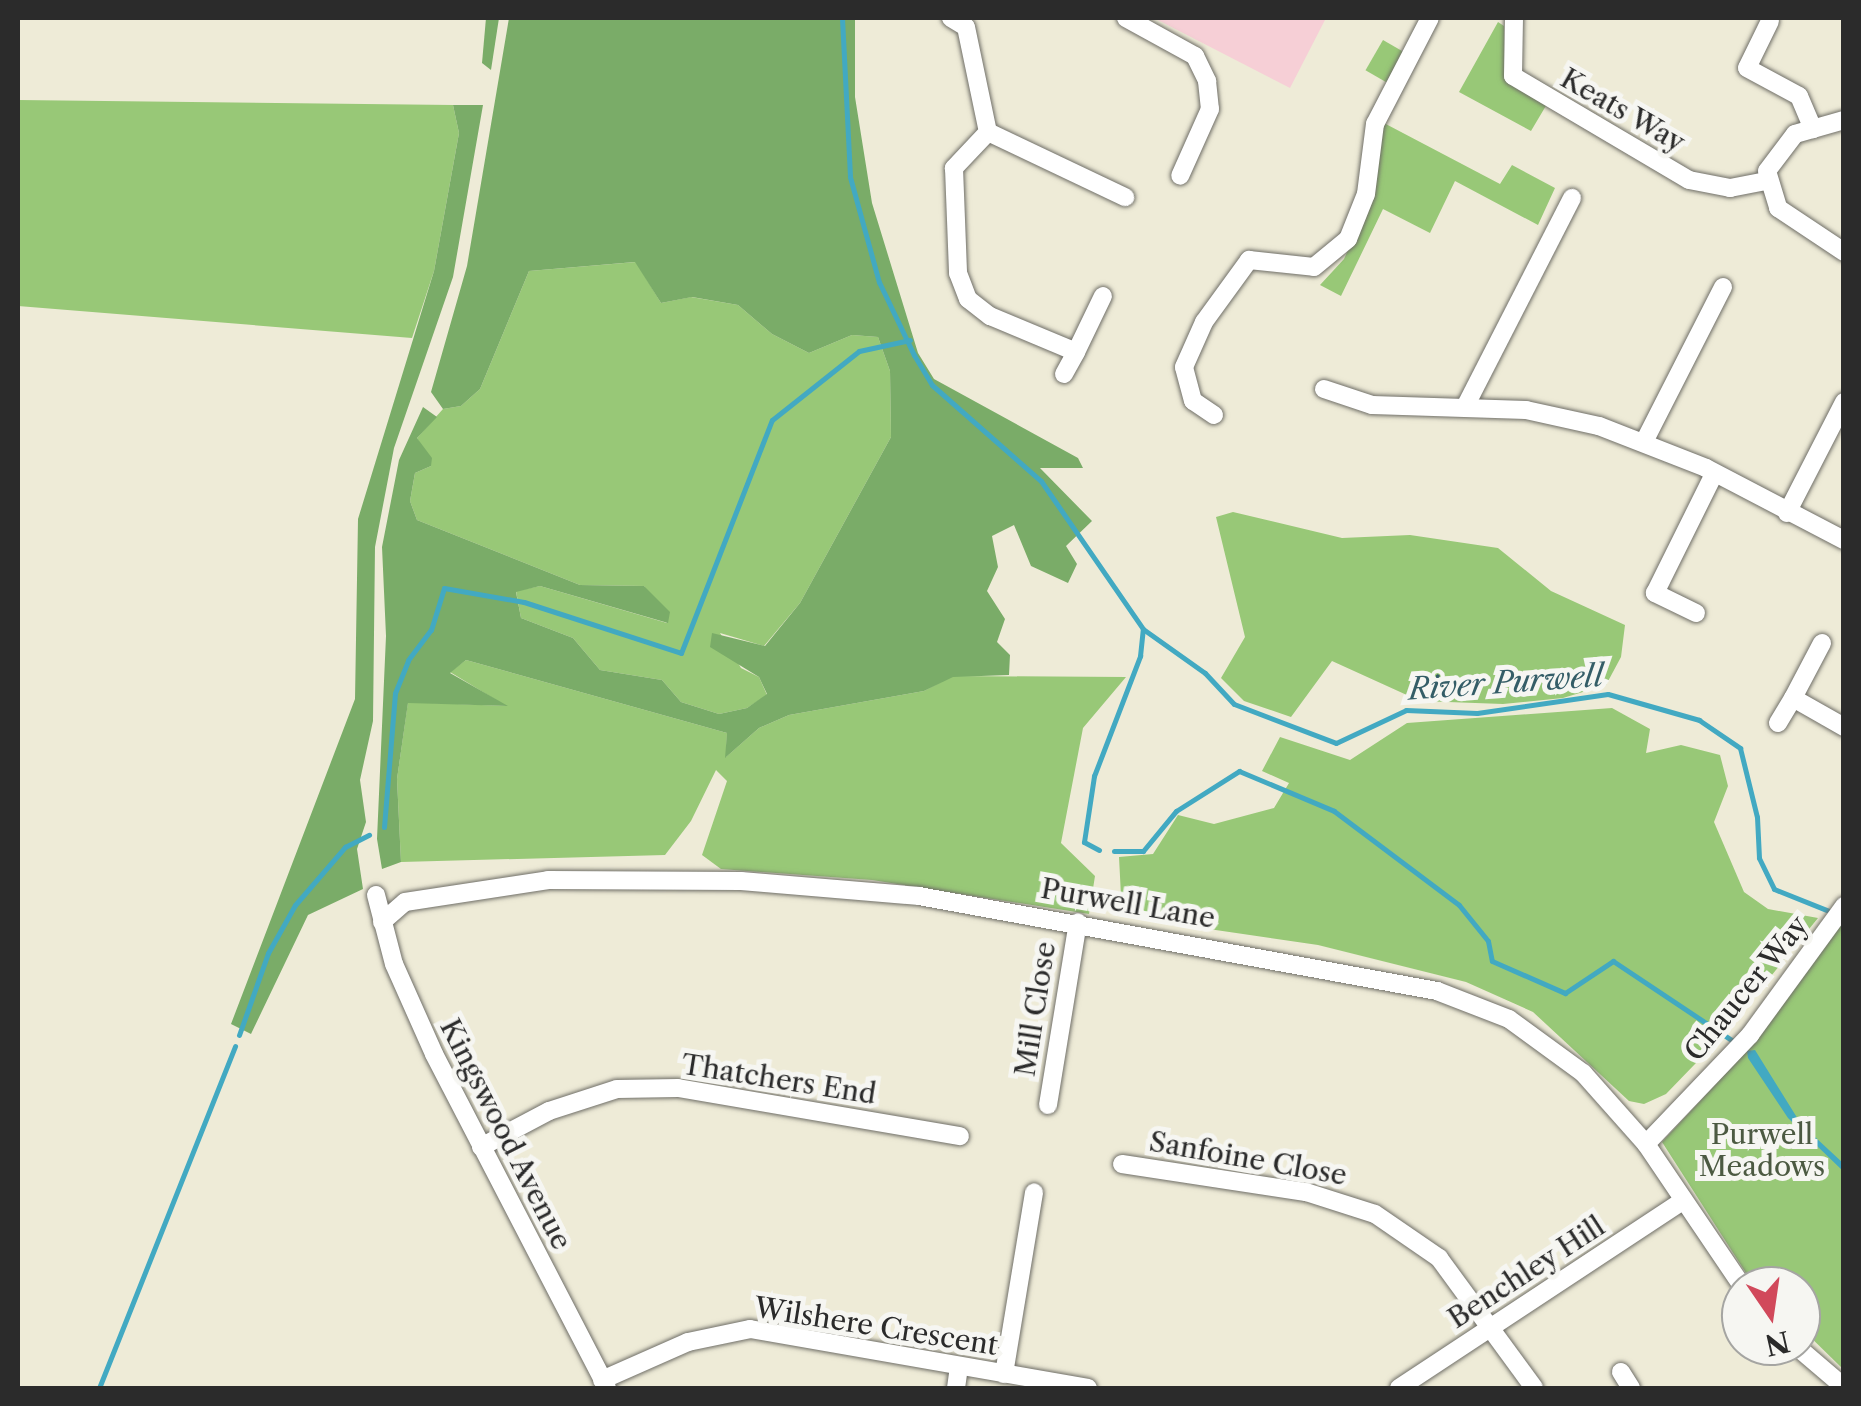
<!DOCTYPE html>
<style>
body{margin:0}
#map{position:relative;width:1861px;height:1406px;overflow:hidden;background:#eeebd7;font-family:"Libre Caslon Text",serif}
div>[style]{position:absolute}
.built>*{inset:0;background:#f6cfd6}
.green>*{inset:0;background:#98c877;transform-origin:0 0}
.forest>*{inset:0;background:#7aac68}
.water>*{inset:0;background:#42a9c2}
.stream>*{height:5px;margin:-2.5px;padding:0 2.5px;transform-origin:2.5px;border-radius:2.5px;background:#42a9c2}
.roads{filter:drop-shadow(0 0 2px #6f6e67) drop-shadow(0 0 2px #6f6e67)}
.minor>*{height:18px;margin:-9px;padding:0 9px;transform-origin:9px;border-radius:9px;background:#fff}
span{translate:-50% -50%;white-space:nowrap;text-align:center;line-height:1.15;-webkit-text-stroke:10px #f6f6f2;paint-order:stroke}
.street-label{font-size:28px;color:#2b2b2b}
.park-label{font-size:28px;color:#4c5a42}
.water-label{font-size:30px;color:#345d67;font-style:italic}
.frame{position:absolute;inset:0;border:20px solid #2b2b2b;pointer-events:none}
.north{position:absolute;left:1721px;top:1266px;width:100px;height:100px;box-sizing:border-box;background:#f6f6f2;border:2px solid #a5a5a2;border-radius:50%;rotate:167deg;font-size:28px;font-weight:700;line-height:40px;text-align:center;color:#2b2b2b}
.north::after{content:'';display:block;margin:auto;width:35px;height:45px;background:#d1495b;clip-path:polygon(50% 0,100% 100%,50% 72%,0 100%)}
</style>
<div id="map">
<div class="built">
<i style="clip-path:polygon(1154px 18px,1326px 18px,1290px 88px)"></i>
</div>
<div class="green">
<i style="clip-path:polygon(1498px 22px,1504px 26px,1506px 79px,1547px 104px,1531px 131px,1459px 92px)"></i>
<i style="left:1383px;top:40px;width:24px;height:35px;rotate:30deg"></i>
<i style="clip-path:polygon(18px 100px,453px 105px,459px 133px,434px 271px,412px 338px,18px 306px)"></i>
<i style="clip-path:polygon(1382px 122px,1500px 184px,1512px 165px,1555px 188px,1538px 225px,1455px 181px,1430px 233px,1383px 209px,1341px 296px,1320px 285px,1344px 259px,1373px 196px)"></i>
<i style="clip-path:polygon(636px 262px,661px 303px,691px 297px,738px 305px,772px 334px,809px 353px,852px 335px,878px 337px,890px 371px,891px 437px,800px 603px,764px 646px,720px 633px,741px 668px,759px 677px,767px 695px,747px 708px,719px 714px,681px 702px,662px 680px,600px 670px,573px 638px,521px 618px,516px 591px,540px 586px,667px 623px,644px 586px,580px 585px,417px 520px,410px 501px,415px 473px,431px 466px,417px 438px,443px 409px,461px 406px,480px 389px,529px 271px)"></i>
<i style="clip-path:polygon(1233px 512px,1342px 538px,1410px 535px,1498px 548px,1551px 591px,1625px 625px,1621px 657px,1606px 685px,1563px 698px,1503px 704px,1420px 701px,1332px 661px,1291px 717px,1244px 701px,1221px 678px,1245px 637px,1216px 517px)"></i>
<i style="clip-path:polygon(466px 660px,727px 733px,726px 757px,759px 728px,789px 715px,924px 691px,953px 676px,1126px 677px,1083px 728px,1061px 843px,1095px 876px,1089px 914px,872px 880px,721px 869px,702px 855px,727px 781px,716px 770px,691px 821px,665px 855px,401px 862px,397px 779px,408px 702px,506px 706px,450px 672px)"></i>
<i style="clip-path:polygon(1612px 708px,1650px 729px,1646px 753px,1681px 745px,1720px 755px,1728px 786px,1714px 822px,1744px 892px,1768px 909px,1818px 918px,1724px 1034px,1666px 1094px,1644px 1104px,1629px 1101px,1533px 1012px,1466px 982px,1318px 945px,1161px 922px,1121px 896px,1119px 857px,1153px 854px,1178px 815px,1214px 824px,1274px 808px,1289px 783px,1262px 771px,1280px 737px,1350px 760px,1407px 723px)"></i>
<i style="clip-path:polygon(1843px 922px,1843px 1369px,1801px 1328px,1801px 1286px,1759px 1286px,1746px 1273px,1662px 1142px,1755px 1042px)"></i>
</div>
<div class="forest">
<i style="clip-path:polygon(486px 18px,499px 18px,491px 70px,482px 63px)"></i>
<i style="clip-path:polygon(509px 18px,855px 18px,855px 97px,872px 203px,918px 353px,934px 379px,1078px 458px,1083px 468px,1040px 468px,1092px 521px,1066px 546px,1077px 564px,1068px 583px,1031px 566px,1014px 525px,992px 536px,998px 567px,987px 591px,1005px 619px,997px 642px,1010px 655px,1009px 675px,953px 677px,924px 691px,789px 715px,759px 728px,725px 758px,727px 733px,466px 660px,450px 673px,508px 706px,408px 703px,397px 779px,401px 862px,382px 869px,377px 839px,386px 636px,382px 547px,399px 460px,423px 407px,437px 417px,417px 438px,432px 458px,431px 466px,415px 473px,410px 501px,417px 520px,580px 585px,644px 586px,670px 612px,668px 623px,540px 586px,516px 592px,521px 618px,573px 638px,600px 670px,662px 680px,681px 702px,719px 714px,747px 708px,767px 694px,759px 677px,710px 647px,712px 633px,765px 646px,800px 603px,891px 437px,890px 371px,878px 337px,852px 335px,809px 353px,772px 334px,738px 305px,692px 297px,661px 303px,635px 262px,529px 271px,480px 389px,461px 406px,443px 409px,431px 392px,467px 266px)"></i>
<i style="clip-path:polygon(453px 105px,483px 105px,453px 277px,394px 448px,375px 547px,373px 721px,360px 780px,366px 822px,357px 849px,363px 889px,308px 915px,251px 1034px,231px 1024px,355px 699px,358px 519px,434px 271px,459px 133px)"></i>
</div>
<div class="water">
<i style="clip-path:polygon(1755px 1050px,1801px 1124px,1843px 1163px,1843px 1171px,1788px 1118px,1748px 1058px,1747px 1051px)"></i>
</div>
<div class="stream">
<i style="left:842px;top:18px;width:159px;rotate:87.1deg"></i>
<i style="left:850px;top:177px;width:109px;rotate:74.6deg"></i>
<i style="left:879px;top:282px;width:81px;rotate:64.4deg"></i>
<i style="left:914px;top:355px;width:35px;rotate:59deg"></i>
<i style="left:932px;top:385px;width:145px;rotate:41.4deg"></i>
<i style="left:1041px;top:481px;width:180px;rotate:55.4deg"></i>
<i style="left:1143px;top:629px;width:76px;rotate:35.4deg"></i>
<i style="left:1205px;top:673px;width:42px;rotate:46.9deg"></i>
<i style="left:1234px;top:704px;width:109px;rotate:20.9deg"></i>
<i style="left:1336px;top:743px;width:77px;rotate:-25.2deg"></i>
<i style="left:1406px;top:710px;width:71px;rotate:2.4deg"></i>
<i style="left:1477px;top:713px;width:132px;rotate:-8.3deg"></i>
<i style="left:1608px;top:694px;width:95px;rotate:15.9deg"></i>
<i style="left:1699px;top:720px;width:50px;rotate:34.3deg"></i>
<i style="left:1740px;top:748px;width:71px;rotate:76.2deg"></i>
<i style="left:1757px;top:817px;width:41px;rotate:87.2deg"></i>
<i style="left:1759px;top:858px;width:34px;rotate:64deg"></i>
<i style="left:1774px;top:889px;width:65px;rotate:21.8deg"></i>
<i style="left:384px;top:827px;width:134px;rotate:-85.3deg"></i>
<i style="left:395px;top:693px;width:35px;rotate:-68deg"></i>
<i style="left:408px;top:660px;width:38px;rotate:-53deg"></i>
<i style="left:431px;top:630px;width:44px;rotate:-72.8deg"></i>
<i style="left:444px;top:588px;width:81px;rotate:9.9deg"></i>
<i style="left:524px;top:602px;width:165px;rotate:18deg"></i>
<i style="left:681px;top:653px;width:250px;rotate:-68.7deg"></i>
<i style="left:772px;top:420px;width:111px;rotate:-38.4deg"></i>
<i style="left:859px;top:351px;width:52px;rotate:-12.2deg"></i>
<i style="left:1099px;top:850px;width:17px;rotate:-152deg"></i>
<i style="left:1084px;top:842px;width:67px;rotate:-81.4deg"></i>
<i style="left:1094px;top:776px;width:129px;rotate:-69deg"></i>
<i style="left:1140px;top:656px;width:27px;rotate:-84deg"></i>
<i style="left:1114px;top:851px;width:29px"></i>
<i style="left:1143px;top:851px;width:52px;rotate:-50.5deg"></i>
<i style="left:1176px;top:811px;width:75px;rotate:-32.4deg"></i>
<i style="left:1239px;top:771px;width:103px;rotate:22.8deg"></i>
<i style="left:1334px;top:811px;width:156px;rotate:36.9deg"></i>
<i style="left:1459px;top:905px;width:46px;rotate:51.1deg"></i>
<i style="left:1488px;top:941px;width:20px;rotate:79deg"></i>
<i style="left:1492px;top:961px;width:80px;rotate:23.7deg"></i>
<i style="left:1565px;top:993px;width:58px;rotate:-33.7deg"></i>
<i style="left:1613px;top:961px;width:148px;rotate:33.7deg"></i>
<i style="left:239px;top:1035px;width:87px;rotate:-70.5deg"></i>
<i style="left:268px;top:953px;width:55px;rotate:-60.6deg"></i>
<i style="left:295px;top:905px;width:77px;rotate:-49.2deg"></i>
<i style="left:345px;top:847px;width:27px;rotate:-27deg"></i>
<i style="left:99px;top:1388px;width:368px;rotate:-68.3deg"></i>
</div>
<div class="roads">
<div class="minor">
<i style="left:951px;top:18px;width:17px;rotate:31deg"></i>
<i style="left:966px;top:27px;width:107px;rotate:78.2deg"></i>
<i style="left:988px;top:132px;width:50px;rotate:133.4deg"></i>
<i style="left:954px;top:168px;width:105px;rotate:87.8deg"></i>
<i style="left:958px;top:273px;width:28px;rotate:69deg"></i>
<i style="left:968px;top:299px;width:28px;rotate:38deg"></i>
<i style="left:990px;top:316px;width:93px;rotate:22.7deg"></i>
<i style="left:1076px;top:352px;width:62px;rotate:-64.3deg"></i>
<i style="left:1126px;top:18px;width:79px;rotate:28.8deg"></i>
<i style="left:1195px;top:56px;width:28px;rotate:64deg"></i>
<i style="left:1207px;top:81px;width:28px;rotate:84deg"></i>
<i style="left:1210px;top:109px;width:73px;rotate:114.1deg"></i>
<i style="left:1514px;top:18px;width:58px;rotate:91deg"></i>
<i style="left:1513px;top:76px;width:204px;rotate:30.6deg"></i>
<i style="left:1689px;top:180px;width:42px;rotate:11deg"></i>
<i style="left:1730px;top:188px;width:38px;rotate:-11deg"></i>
<i style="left:1770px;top:21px;width:52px;rotate:116.1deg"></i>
<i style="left:1747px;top:68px;width:59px;rotate:28.3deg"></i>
<i style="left:1799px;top:96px;width:36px;rotate:67deg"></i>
<i style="left:1844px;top:120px;width:51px;rotate:164.1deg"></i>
<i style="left:1795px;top:134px;width:46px;rotate:127.1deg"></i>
<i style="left:1767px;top:171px;width:39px;rotate:73deg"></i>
<i style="left:1778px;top:208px;width:79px;rotate:33.7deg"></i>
<i style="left:988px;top:132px;width:152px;rotate:25.4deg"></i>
<i style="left:1064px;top:374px;width:25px;rotate:-61deg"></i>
<i style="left:1324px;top:389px;width:51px;rotate:18.4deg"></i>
<i style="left:1372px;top:405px;width:154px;rotate:1.9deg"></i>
<i style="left:1526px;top:410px;width:75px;rotate:12.4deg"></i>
<i style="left:1599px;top:426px;width:115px;rotate:21.4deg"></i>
<i style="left:1706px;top:468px;width:156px;rotate:27.6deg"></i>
<i style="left:1465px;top:407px;width:235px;rotate:-62.9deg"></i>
<i style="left:1214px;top:415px;width:25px;rotate:-146deg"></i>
<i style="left:1193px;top:401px;width:35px;rotate:-105deg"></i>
<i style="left:1184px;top:367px;width:49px;rotate:-66deg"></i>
<i style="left:1204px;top:322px;width:77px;rotate:-54deg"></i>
<i style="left:1249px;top:260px;width:65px;rotate:6.1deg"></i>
<i style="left:1314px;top:267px;width:44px;rotate:-39.5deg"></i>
<i style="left:1348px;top:239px;width:48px;rotate:-68.2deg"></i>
<i style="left:1366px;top:194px;width:71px;rotate:-82.7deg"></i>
<i style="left:1375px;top:124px;width:119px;rotate:-62.6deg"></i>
<i style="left:1644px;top:442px;width:174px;rotate:-63deg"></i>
<i style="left:1787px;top:513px;width:125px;rotate:-62.8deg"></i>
<i style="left:1696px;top:613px;width:46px;rotate:-154deg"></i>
<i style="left:1655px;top:593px;width:133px;rotate:-63.6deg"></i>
<i style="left:1822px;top:643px;width:62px;rotate:117.8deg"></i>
<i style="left:1793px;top:698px;width:59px;rotate:29.6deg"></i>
<i style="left:1778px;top:723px;width:29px;rotate:-59deg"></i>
<i style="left:376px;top:895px;width:71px;rotate:75.4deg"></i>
<i style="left:394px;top:964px;width:98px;rotate:66deg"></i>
<i style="left:434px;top:1054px;width:376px;rotate:62.6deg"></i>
<i style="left:382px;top:922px;width:30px;rotate:-41deg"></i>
<i style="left:405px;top:902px;width:145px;rotate:-8.7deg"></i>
<i style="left:548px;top:880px;width:193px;rotate:0.3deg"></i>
<i style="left:741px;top:881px;width:179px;rotate:4.8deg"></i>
<i style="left:919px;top:896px;width:527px;rotate:10.39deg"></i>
<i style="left:1437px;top:991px;width:77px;rotate:21.3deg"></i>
<i style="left:1509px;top:1019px;width:92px;rotate:36.1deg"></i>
<i style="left:1583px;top:1073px;width:95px;rotate:48.4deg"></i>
<i style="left:1646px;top:1144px;width:171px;rotate:55.9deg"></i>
<i style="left:1048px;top:1105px;width:185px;rotate:-80.7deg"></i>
<i style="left:1646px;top:1144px;width:151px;rotate:-46.3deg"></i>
<i style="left:1750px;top:1035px;width:160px;rotate:-53.9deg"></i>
<i style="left:481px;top:1147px;width:77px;rotate:-27.9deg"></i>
<i style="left:549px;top:1111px;width:71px;rotate:-17.9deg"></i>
<i style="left:617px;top:1089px;width:61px;rotate:-0.9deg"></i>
<i style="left:678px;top:1088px;width:286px;rotate:9.7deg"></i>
<i style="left:1122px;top:1164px;width:186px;rotate:8.7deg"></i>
<i style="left:1306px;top:1192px;width:72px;rotate:17.7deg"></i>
<i style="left:1375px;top:1214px;width:78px;rotate:34.5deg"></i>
<i style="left:1439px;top:1258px;width:161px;rotate:53.8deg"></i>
<i style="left:1796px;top:1346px;width:63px;rotate:40.5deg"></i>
<i style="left:1621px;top:1372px;width:19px;rotate:58deg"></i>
<i style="left:1004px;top:1374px;width:184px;rotate:-80.6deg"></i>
<i style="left:602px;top:1380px;width:94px;rotate:-23.8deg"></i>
<i style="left:688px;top:1342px;width:63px;rotate:-11.8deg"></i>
<i style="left:750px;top:1329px;width:343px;rotate:9.9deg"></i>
<i style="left:956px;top:1388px;width:22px;rotate:-82deg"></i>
<i style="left:1399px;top:1388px;width:340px;rotate:-33.4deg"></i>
</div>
</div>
<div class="street-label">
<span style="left:1623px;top:110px;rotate:30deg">Keats Way</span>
<span style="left:1128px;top:903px;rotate:10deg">Purwell Lane</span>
<span style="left:1746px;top:988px;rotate:-51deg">Chaucer Way</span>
<span style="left:1035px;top:1009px;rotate:-81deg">Mill Close</span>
<span style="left:779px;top:1079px;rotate:9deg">Thatchers End</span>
<span style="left:506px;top:1134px;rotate:63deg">Kingswood Avenue</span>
<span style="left:1248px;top:1158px;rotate:10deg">Sanfoine Close</span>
<span style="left:1526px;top:1272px;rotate:-33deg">Benchley Hill</span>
<span style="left:876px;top:1326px;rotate:9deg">Wilshere Crescent</span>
</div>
<div class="park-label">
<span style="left:1762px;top:1150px">Purwell<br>Meadows</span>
</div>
<div class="water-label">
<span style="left:1506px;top:683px;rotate:-4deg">River Purwell</span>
</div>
<div class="frame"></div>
<div class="north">N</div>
</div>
